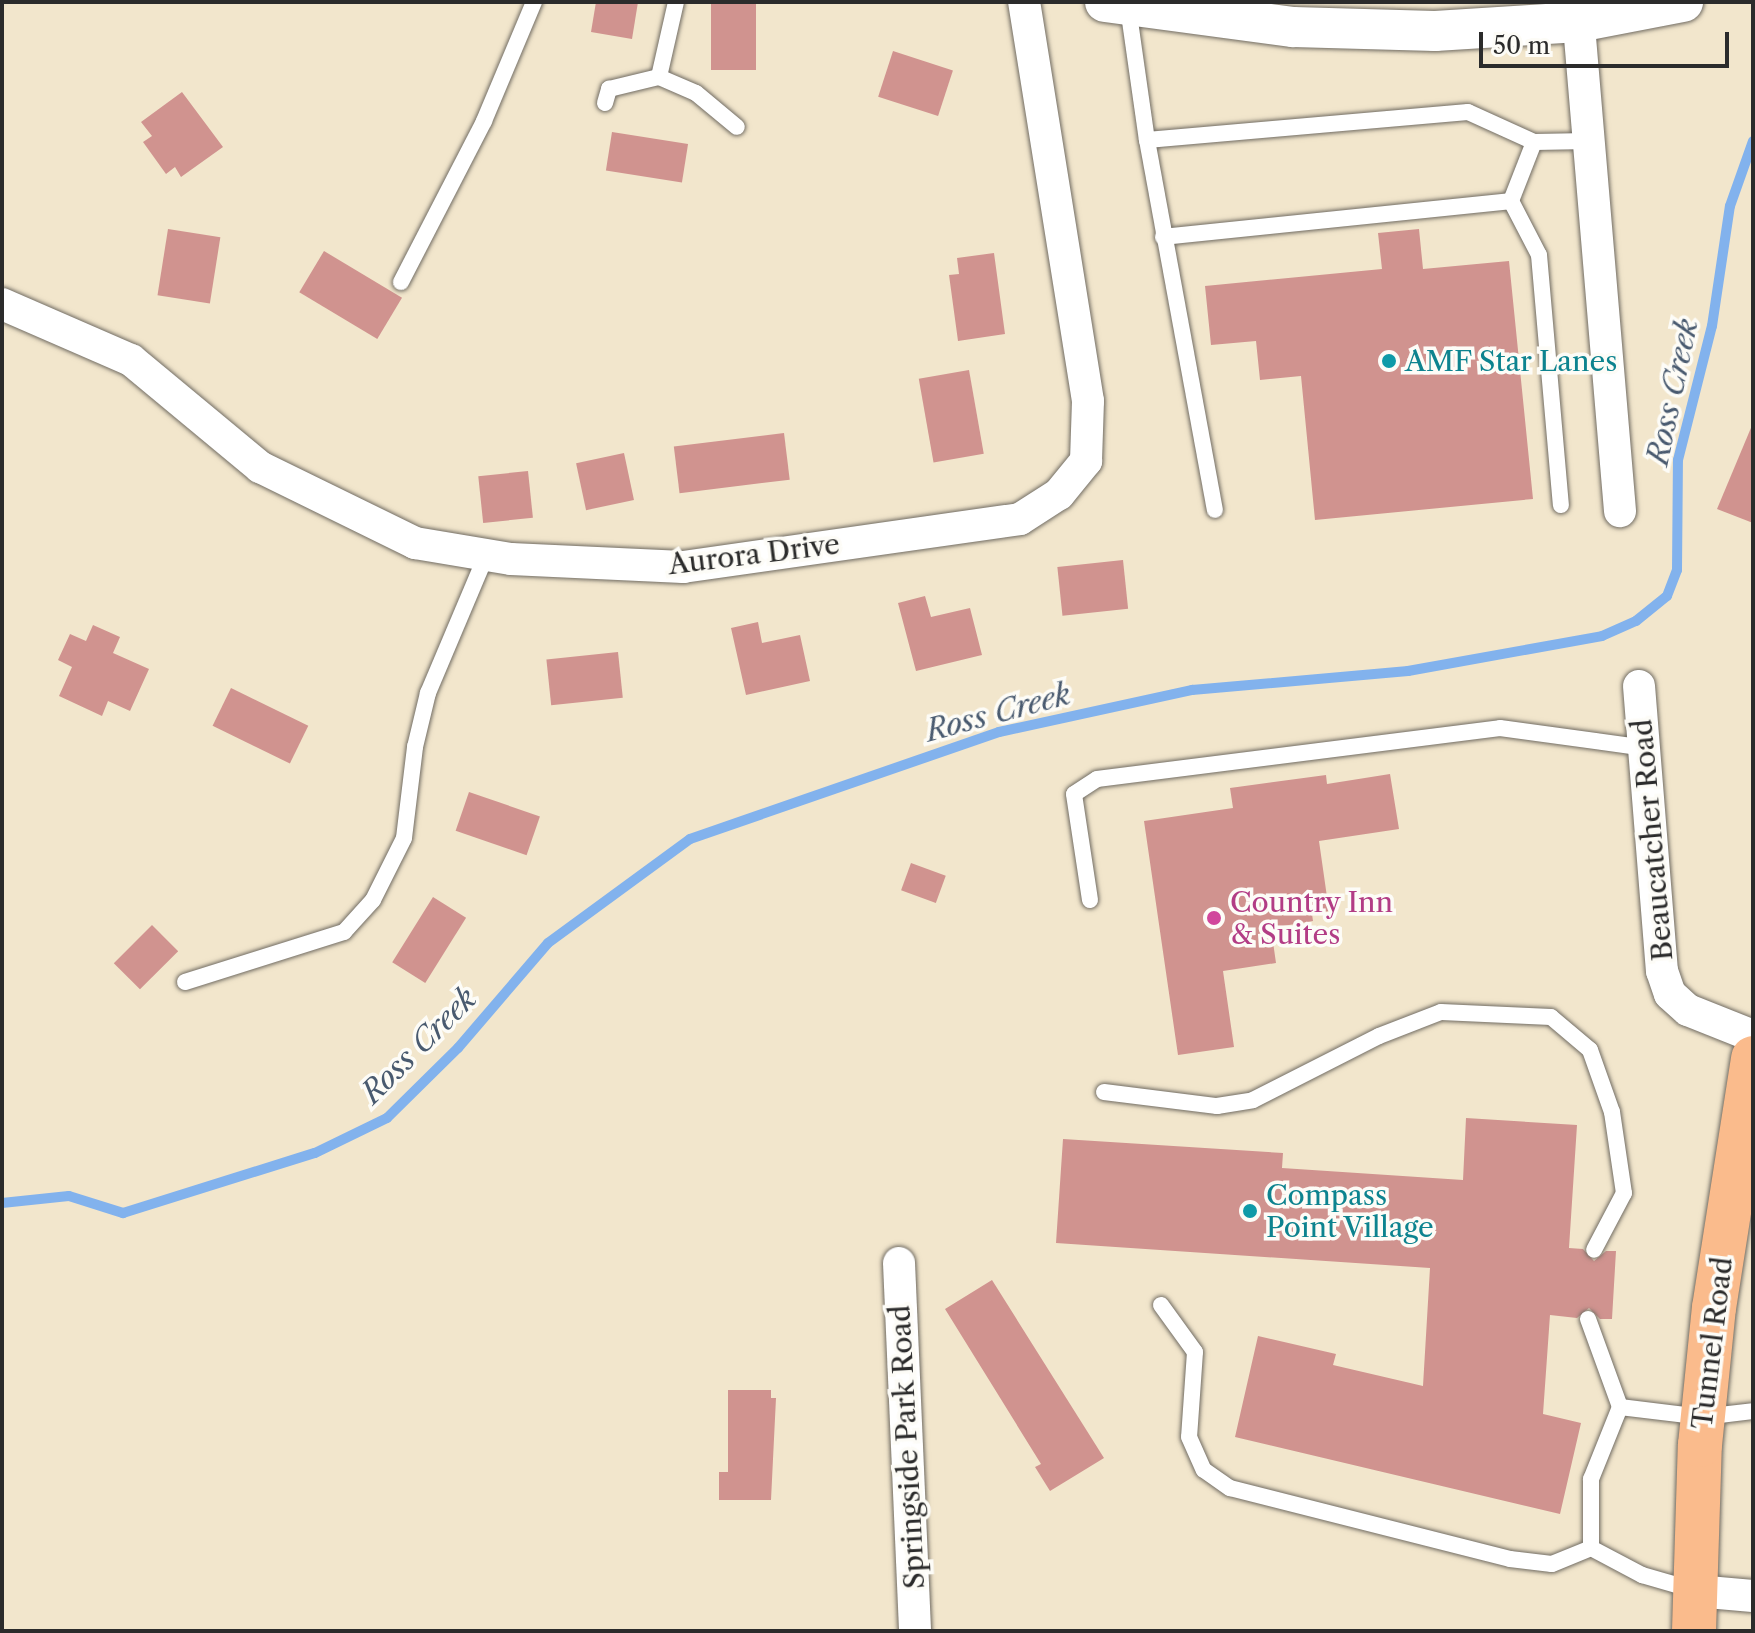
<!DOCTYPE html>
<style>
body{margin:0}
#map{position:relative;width:1755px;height:1633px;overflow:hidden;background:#f2e6cc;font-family:"Libre Caslon Text",serif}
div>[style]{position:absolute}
.stream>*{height:10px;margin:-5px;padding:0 5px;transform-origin:5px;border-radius:5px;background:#82b2ed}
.building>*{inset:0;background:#d0938f;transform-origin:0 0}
.roads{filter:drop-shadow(0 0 2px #716c63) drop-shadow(0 0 2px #716c63)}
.service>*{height:16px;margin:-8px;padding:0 8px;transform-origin:8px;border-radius:8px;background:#fff}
.minor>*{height:32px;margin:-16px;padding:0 16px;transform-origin:16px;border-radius:16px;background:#fff}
.tertiary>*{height:40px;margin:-20px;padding:0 20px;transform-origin:20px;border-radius:20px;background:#fff}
.primary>*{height:44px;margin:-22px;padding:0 22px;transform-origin:22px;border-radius:22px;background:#fabb8c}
.dots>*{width:22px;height:22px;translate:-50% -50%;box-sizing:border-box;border:4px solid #fdfcf7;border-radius:50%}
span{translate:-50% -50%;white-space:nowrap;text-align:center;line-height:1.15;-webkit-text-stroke:7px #fdfcf7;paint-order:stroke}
.culture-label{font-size:28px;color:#0d838f}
.left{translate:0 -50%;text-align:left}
.street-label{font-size:28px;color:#2b2b2b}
.hotel-label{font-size:28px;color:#b23c85}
.water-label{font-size:30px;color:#495a6f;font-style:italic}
.frame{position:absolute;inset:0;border:4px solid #2b2b2b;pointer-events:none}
.scale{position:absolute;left:1479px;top:32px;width:250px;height:36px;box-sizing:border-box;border:4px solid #2b2b2b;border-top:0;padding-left:10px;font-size:24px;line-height:28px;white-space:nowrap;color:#2b2b2b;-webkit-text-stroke:6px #fdfcf7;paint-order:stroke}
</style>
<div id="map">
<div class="stream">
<i style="left:2px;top:1203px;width:67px;rotate:-6deg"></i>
<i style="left:69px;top:1196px;width:57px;rotate:17.5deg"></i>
<i style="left:123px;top:1213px;width:201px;rotate:-17.4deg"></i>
<i style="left:315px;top:1153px;width:80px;rotate:-25.9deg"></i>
<i style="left:387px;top:1118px;width:100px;rotate:-44.6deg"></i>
<i style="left:458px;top:1048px;width:138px;rotate:-49.4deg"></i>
<i style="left:548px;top:943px;width:176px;rotate:-36.2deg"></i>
<i style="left:690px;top:839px;width:327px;rotate:-19.1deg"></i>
<i style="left:999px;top:732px;width:198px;rotate:-12.3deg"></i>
<i style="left:1192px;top:690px;width:217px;rotate:-5deg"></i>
<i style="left:1408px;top:671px;width:197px;rotate:-10.2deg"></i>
<i style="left:1602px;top:636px;width:37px;rotate:-24deg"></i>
<i style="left:1636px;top:621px;width:40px;rotate:-39deg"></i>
<i style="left:1667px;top:596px;width:28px;rotate:-69deg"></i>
<i style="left:1677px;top:570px;width:110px;rotate:-89.5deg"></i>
<i style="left:1678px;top:460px;width:138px;rotate:-75.8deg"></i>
<i style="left:1712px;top:326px;width:121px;rotate:-81.5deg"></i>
<i style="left:1730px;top:206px;width:69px;rotate:-70.5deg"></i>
</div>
<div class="building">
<i style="clip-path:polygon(596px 2px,638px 2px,632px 39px,591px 32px)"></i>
<i style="left:711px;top:2px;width:45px;height:68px"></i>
<i style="left:893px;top:51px;width:63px;height:48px;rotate:18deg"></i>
<i style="clip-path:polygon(182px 92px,223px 147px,181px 177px,175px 167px,166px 174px,143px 142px,152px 136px,141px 122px)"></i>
<i style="left:612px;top:132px;width:77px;height:39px;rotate:9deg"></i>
<i style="left:168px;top:229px;width:53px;height:67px;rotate:9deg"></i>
<i style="clip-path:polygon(1419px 229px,1423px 269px,1509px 261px,1533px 499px,1315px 520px,1301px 376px,1260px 380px,1256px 341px,1211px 345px,1205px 286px,1382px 269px,1378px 233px)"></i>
<i style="left:324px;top:251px;width:91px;height:48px;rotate:31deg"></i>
<i style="clip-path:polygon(994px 253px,1005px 334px,958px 341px,949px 275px,959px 274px,957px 258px)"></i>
<i style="left:969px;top:370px;width:85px;height:51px;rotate:80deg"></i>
<i style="clip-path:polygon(1753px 423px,1753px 523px,1717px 509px)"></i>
<i style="left:784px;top:433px;width:47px;height:111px;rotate:83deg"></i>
<i style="left:624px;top:453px;width:48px;height:49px;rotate:78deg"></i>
<i style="left:528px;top:471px;width:47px;height:50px;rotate:84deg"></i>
<i style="left:1123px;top:560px;width:49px;height:66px;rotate:84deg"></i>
<i style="clip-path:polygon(925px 596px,931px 617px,970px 608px,982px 655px,916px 671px,898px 603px)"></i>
<i style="clip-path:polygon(758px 622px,762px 643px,800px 635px,810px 681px,746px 695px,731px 628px)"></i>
<i style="clip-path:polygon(93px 625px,120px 637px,113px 653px,149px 669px,130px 711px,108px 701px,102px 716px,59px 696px,72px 667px,58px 660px,70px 634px,86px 641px)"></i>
<i style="left:618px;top:652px;width:46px;height:72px;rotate:84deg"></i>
<i style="left:231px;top:688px;width:86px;height:42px;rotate:26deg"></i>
<i style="clip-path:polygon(1390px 774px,1399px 829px,1319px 841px,1329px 911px,1312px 914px,1313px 921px,1271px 928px,1276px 963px,1223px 971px,1234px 1047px,1178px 1055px,1144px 821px,1233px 808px,1230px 788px,1326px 775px,1327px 784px)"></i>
<i style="left:469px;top:792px;width:75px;height:41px;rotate:19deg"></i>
<i style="left:911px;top:863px;width:37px;height:29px;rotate:20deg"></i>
<i style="left:433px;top:897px;width:39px;height:77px;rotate:32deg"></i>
<i style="left:152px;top:925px;width:37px;height:54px;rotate:45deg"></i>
<i style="clip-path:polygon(1466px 1118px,1577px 1125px,1569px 1248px,1583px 1249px,1594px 1261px,1606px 1251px,1616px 1251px,1612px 1319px,1600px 1319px,1589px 1308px,1577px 1318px,1550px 1315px,1543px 1414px,1581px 1423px,1560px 1514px,1235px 1437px,1258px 1336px,1336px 1354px,1333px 1365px,1423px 1386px,1430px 1268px,1056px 1243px,1063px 1139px,1283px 1153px,1282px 1168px,1463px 1180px)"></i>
<i style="clip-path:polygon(992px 1280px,1104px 1458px,1050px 1491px,1035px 1467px,1041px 1464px,945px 1309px)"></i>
<i style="clip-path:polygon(728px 1390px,771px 1390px,771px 1398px,776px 1398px,771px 1500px,719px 1500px,719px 1472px,728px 1472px)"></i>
</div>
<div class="roads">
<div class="service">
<i style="left:676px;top:2px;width:77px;rotate:102.8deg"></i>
<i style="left:659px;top:77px;width:40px;rotate:23.4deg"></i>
<i style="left:696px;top:93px;width:53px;rotate:39.7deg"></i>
<i style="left:1128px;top:7px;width:134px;rotate:81.9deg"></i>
<i style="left:1147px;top:140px;width:322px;rotate:-5deg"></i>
<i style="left:1468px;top:112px;width:72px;rotate:24.4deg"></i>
<i style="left:1534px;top:142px;width:55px;rotate:-1deg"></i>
<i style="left:605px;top:103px;width:15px;rotate:-74deg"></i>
<i style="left:609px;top:89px;width:51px;rotate:-13.5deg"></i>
<i style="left:1147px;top:140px;width:376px;rotate:79.6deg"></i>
<i style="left:1511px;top:201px;width:61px;rotate:62.6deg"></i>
<i style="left:1539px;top:255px;width:251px;rotate:85deg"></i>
<i style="left:1163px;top:237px;width:350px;rotate:-5.9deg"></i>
<i style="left:1511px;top:201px;width:63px;rotate:-68.7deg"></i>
<i style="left:401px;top:282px;width:181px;rotate:-62.7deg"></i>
<i style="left:484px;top:121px;width:129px;rotate:-67.2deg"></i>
<i style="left:1090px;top:900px;width:107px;rotate:-98.6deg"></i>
<i style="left:1074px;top:794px;width:27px;rotate:-33deg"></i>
<i style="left:1097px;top:779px;width:406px;rotate:-7.2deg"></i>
<i style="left:1500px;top:728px;width:147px;rotate:7.8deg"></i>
<i style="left:185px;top:982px;width:167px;rotate:-17.5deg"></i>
<i style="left:344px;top:932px;width:43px;rotate:-47.8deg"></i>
<i style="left:373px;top:900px;width:69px;rotate:-63.4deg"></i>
<i style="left:404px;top:838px;width:92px;rotate:-83.1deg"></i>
<i style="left:415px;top:747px;width:56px;rotate:-76.5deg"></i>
<i style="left:428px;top:693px;width:149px;rotate:-67.1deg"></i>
<i style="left:1104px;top:1092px;width:114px;rotate:7.1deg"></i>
<i style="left:1217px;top:1106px;width:36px;rotate:-9deg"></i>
<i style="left:1253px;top:1100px;width:141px;rotate:-26.9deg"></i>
<i style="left:1379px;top:1036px;width:66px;rotate:-21.2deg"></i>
<i style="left:1441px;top:1012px;width:110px;rotate:2.6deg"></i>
<i style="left:1551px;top:1017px;width:51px;rotate:40.2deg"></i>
<i style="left:1590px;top:1050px;width:66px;rotate:70.5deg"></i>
<i style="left:1612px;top:1112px;width:82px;rotate:81.6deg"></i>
<i style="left:1624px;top:1193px;width:64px;rotate:117.8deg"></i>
<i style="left:1161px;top:1305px;width:58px;rotate:54.1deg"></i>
<i style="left:1195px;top:1352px;width:85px;rotate:94deg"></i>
<i style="left:1189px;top:1437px;width:36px;rotate:66deg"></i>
<i style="left:1204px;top:1470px;width:32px;rotate:35deg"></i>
<i style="left:1230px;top:1488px;width:289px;rotate:14.2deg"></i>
<i style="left:1510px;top:1559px;width:42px;rotate:6.8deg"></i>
<i style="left:1552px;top:1564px;width:42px;rotate:-22.3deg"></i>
<i style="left:1588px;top:1319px;width:94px;rotate:70deg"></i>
<i style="left:1620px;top:1407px;width:84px;rotate:6.9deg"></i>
<i style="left:1703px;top:1417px;width:50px;rotate:-6.8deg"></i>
<i style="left:1620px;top:1407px;width:78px;rotate:111.9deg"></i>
<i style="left:1591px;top:1479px;width:69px;rotate:90deg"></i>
<i style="left:1591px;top:1548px;width:58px;rotate:27.9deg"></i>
<i style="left:1642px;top:1575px;width:54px;rotate:16.1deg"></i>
</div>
<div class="minor">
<i style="left:1577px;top:2px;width:511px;rotate:85.17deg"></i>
<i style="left:2px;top:304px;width:141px;rotate:23.5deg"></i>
<i style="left:131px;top:360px;width:168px;rotate:39.7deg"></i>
<i style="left:260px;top:467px;width:173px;rotate:26.1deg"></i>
<i style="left:415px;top:543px;width:97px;rotate:9.5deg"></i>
<i style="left:511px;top:559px;width:172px;rotate:2.7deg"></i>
<i style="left:683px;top:567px;width:340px;rotate:-8.1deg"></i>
<i style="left:1020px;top:519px;width:46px;rotate:-32.7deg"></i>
<i style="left:1059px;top:494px;width:43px;rotate:-50.7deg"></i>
<i style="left:1086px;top:461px;width:60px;rotate:-88.1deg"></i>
<i style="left:1088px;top:401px;width:404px;rotate:-99.1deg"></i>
<i style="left:1639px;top:686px;width:286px;rotate:85.4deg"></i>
<i style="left:1662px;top:971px;width:24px;rotate:71deg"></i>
<i style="left:1670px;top:994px;width:24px;rotate:42deg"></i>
<i style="left:1688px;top:1010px;width:70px;rotate:21.8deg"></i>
<i style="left:899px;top:1263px;width:368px;rotate:87.5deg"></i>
<i style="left:1696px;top:1591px;width:57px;rotate:5deg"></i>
</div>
<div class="tertiary">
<i style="left:1105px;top:2px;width:190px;rotate:7.6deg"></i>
<i style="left:1293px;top:27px;width:142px;rotate:1.6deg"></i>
<i style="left:1435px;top:31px;width:144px;rotate:-3.6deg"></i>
<i style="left:1579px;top:22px;width:106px;rotate:-10.9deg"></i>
</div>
<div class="primary">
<i style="left:1694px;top:1631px;width:186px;rotate:-88.2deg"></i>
<i style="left:1700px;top:1445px;width:138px;rotate:-84.2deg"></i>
<i style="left:1714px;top:1308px;width:253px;rotate:-81.1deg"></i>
</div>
</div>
<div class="dots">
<i style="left:1389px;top:361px;background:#0f9aa8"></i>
<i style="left:1214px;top:918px;background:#d1479c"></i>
<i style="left:1250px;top:1211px;background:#0f9aa8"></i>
</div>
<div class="culture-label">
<span class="left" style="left:1405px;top:361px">AMF Star Lanes</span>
<span class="left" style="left:1266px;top:1211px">Compass<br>Point Village</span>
</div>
<div class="street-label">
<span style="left:754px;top:554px;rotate:-7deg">Aurora Drive</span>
<span style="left:1652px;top:840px;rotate:-95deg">Beaucatcher Road</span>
<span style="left:1712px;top:1343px;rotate:-83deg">Tunnel Road</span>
<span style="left:907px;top:1447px;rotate:-93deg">Springside Park Road</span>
</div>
<div class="hotel-label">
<span class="left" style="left:1230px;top:918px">Country Inn<br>&amp; Suites</span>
</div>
<div class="water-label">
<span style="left:1673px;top:392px;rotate:-78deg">Ross Creek</span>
<span style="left:998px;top:713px;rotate:-15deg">Ross Creek</span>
<span style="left:419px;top:1046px;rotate:-45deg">Ross Creek</span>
</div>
<div class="frame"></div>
<div class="scale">50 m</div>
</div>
